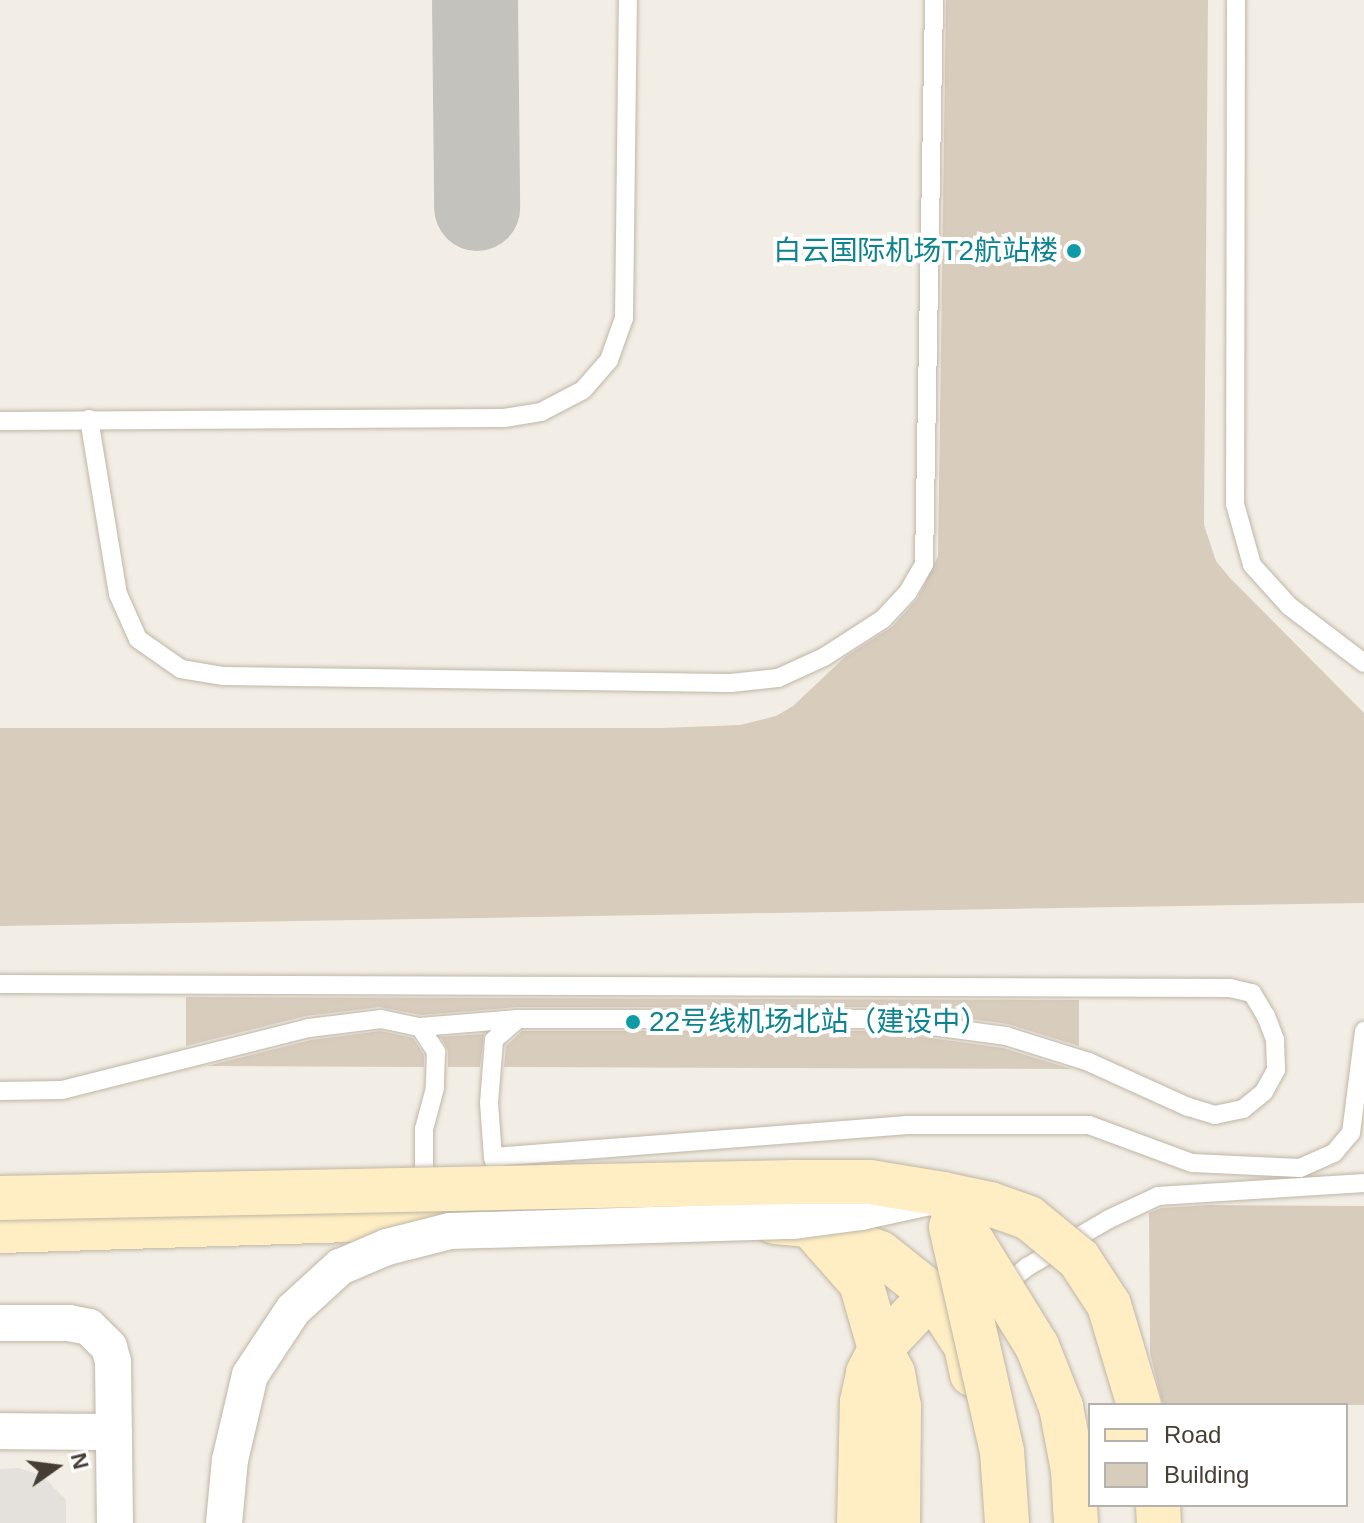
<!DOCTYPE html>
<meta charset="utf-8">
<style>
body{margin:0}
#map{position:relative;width:1364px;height:1523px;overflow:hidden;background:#f3eee5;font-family:Arial,"Noto Sans SC",sans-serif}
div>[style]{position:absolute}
.parking>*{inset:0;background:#e4e1dd}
.taxiway>*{height:86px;margin:-43px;padding:0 43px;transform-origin:43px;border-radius:43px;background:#c4c2bd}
.building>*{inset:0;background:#d8ccbd}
.roads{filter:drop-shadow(0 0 2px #bfb6a7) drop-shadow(0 0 2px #bfb6a7)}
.lane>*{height:18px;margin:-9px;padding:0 9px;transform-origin:9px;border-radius:9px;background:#fff}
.street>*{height:36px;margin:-18px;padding:0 18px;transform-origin:18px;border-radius:18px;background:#fff}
.secondary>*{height:44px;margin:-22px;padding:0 22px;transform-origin:22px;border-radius:22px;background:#ffeec3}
.bridges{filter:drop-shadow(0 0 2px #bfb6a7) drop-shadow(0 0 2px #bfb6a7)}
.street-bridge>*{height:36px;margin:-18px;padding:0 18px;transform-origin:18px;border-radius:18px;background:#fff}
.secondary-bridge>*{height:44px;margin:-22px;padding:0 22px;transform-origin:22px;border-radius:22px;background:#ffeec3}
.dots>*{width:22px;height:22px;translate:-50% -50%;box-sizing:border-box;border:4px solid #fff;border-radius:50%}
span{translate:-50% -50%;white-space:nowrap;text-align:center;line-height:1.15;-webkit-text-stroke:8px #fff;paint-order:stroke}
.culture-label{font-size:28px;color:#0d838f}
.right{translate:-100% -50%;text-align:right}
.left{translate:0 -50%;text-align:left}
.legend{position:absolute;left:1088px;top:1403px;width:260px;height:104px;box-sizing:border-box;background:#fff;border:2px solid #b5b2ae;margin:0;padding:10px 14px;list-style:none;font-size:24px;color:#463e34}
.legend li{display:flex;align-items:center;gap:16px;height:40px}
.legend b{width:40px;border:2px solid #b5b2ae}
.north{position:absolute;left:16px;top:1427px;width:80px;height:80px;-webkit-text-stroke:6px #fff;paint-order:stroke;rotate:76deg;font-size:22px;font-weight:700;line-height:32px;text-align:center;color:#463e34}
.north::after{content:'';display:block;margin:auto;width:28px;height:36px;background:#463e34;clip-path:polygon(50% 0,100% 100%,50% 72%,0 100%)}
</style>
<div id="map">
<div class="parking">
<i style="clip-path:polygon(19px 1468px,43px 1476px,66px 1500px,66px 1523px,0 1523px,0 1469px)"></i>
</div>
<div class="taxiway">
<i style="left:475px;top:0;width:208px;rotate:89.4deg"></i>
</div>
<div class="building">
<i style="clip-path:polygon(946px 0,1208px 0,1204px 525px,1216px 561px,1230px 578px,1364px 713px,1364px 903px,0 926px,0 728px,661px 728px,740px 725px,776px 716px,793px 706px,845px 657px,892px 627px,918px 598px,938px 556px)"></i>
<i style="clip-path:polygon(186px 997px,1079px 1000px,1079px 1046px,1008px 1024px,881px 1007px,518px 1007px,421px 1015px,380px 1007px,306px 1016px,186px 1046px)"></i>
<i style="clip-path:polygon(381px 1031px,413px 1038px,424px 1055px,424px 1067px,207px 1066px,311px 1040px)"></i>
<i style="clip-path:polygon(522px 1031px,879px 1031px,1003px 1048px,1071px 1069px,504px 1067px,506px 1046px)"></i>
<i style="clip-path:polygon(484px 1034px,480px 1067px,448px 1067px,448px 1051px,441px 1037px)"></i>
<i style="clip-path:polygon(1208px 1205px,1364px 1206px,1364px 1405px,1163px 1405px,1150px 1353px,1149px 1213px,1161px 1208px)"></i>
</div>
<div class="roads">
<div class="lane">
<i style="left:1236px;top:0;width:504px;rotate:90.11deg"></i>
<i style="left:1235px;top:504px;width:63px;rotate:74.4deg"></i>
<i style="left:1252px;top:565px;width:55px;rotate:47.9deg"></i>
<i style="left:1289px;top:606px;width:94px;rotate:37.2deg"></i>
<i style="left:89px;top:419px;width:177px;rotate:80.6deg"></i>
<i style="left:118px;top:594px;width:49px;rotate:66deg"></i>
<i style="left:138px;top:639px;width:52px;rotate:34.9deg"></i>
<i style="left:181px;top:669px;width:43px;rotate:9.5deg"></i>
<i style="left:223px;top:676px;width:508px;rotate:0.79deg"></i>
<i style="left:731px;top:683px;width:47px;rotate:-6.1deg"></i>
<i style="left:778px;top:678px;width:51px;rotate:-24.5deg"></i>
<i style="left:824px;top:657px;width:70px;rotate:-32.8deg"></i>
<i style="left:883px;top:619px;width:37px;rotate:-47deg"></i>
<i style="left:908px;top:592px;width:32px;rotate:-60deg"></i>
<i style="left:924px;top:564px;width:564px;rotate:-88.98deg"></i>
<i style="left:0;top:421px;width:504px;rotate:-0.34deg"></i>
<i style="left:504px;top:418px;width:37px;rotate:-9deg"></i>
<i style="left:541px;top:412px;width:47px;rotate:-27.6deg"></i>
<i style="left:583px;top:390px;width:40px;rotate:-49deg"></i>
<i style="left:609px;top:360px;width:45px;rotate:-70.3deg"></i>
<i style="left:624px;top:318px;width:318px;rotate:-89.3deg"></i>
<i style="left:0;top:984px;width:1230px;rotate:0.19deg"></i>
<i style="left:1230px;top:988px;width:23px;rotate:13deg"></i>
<i style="left:1252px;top:993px;width:27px;rotate:59deg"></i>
<i style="left:1266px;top:1016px;width:26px;rotate:69deg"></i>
<i style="left:1275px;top:1040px;width:30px;rotate:88deg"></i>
<i style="left:1276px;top:1070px;width:25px;rotate:119deg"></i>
<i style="left:1264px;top:1092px;width:27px;rotate:141deg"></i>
<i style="left:1243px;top:1109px;width:29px;rotate:168deg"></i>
<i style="left:1215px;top:1115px;width:28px;rotate:-163deg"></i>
<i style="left:1188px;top:1107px;width:109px;rotate:-155.6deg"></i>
<i style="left:1089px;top:1062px;width:87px;rotate:-162.6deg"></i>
<i style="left:1006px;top:1036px;width:127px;rotate:-172.3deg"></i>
<i style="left:880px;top:1019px;width:362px;rotate:180deg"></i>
<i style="left:518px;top:1019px;width:32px;rotate:139deg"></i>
<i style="left:494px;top:1040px;width:63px;rotate:94.5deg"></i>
<i style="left:489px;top:1103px;width:54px;rotate:85.8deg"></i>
<i style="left:493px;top:1157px;width:60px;rotate:75.5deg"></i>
<i style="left:420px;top:1027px;width:98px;rotate:-4.7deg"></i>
<i style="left:0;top:1091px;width:62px;rotate:-0.9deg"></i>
<i style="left:62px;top:1090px;width:255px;rotate:-14.1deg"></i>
<i style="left:309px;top:1028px;width:73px;rotate:-7.1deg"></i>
<i style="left:381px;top:1019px;width:40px;rotate:12deg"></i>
<i style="left:420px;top:1027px;width:30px;rotate:57deg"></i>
<i style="left:436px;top:1052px;width:36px;rotate:92deg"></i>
<i style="left:435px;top:1088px;width:42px;rotate:105deg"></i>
<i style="left:424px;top:1129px;width:60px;rotate:90deg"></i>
<i style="left:493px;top:1157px;width:413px;rotate:-4.4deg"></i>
<i style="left:905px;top:1125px;width:184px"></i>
<i style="left:1089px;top:1125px;width:110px;rotate:20.3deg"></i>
<i style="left:1192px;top:1163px;width:108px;rotate:2.7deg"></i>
<i style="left:1300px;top:1168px;width:37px;rotate:-24deg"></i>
<i style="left:1334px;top:1153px;width:26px;rotate:-50deg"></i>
<i style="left:1351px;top:1133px;width:103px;rotate:-82.7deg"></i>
<i style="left:999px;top:1289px;width:36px;rotate:-38deg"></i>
<i style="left:1027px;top:1267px;width:95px;rotate:-30.3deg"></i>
<i style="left:1109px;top:1219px;width:54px;rotate:-25.1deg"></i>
<i style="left:1158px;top:1196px;width:206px;rotate:-3.6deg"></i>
</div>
<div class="street">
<i style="left:0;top:1323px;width:69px"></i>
<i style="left:69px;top:1323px;width:20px;rotate:11deg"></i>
<i style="left:89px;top:1327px;width:28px;rotate:45deg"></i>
<i style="left:109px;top:1347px;width:16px;rotate:75deg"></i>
<i style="left:113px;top:1362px;width:161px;rotate:89.3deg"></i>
<i style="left:0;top:1431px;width:114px;rotate:0.5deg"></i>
</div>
<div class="secondary">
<i style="left:775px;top:1222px;width:34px;rotate:5deg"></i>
<i style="left:809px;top:1225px;width:76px;rotate:21.5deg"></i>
<i style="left:880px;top:1253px;width:66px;rotate:38.3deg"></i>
<i style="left:932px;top:1294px;width:62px;rotate:56.8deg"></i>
<i style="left:966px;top:1346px;width:29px;rotate:78deg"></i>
<i style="left:0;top:1231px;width:483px;rotate:-1.8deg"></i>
<i style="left:817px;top:1233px;width:67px;rotate:48.7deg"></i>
<i style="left:861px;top:1283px;width:69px;rotate:73.9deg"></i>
<i style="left:880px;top:1349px;width:27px;rotate:62deg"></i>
<i style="left:893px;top:1373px;width:34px;rotate:80deg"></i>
<i style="left:899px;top:1406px;width:117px;rotate:90.5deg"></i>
<i style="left:1158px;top:1505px;width:18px;rotate:87deg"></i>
<i style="left:859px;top:1523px;width:121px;rotate:-88.6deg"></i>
<i style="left:862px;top:1402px;width:30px;rotate:-78deg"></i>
<i style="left:868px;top:1373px;width:27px;rotate:-63deg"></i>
<i style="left:880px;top:1349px;width:76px;rotate:-46.6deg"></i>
</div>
</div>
<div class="bridges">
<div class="street-bridge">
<i style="left:224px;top:1523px;width:63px;rotate:-84.6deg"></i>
<i style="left:230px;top:1460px;width:87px;rotate:-76.8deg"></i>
<i style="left:250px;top:1375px;width:78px;rotate:-56.5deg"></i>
<i style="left:293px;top:1310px;width:64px;rotate:-42.5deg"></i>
<i style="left:340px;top:1267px;width:51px;rotate:-23.1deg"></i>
<i style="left:387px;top:1247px;width:65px;rotate:-14.3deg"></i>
<i style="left:450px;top:1231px;width:344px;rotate:-1.7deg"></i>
<i style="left:794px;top:1221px;width:68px;rotate:-7.7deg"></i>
<i style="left:861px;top:1212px;width:75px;rotate:-12.4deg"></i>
</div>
<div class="secondary-bridge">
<i style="left:943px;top:1194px;width:179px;rotate:58.3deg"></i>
<i style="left:1037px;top:1346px;width:66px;rotate:68.5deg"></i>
<i style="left:1061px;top:1407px;width:64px;rotate:79.2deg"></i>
<i style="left:1073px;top:1470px;width:53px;rotate:86.8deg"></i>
<i style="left:0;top:1198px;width:795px;rotate:-1.15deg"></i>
<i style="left:795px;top:1182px;width:75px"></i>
<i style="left:870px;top:1182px;width:74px;rotate:9.3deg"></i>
<i style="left:943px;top:1194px;width:48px;rotate:12deg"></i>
<i style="left:990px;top:1204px;width:41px;rotate:19.7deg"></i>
<i style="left:1029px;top:1218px;width:65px;rotate:39.4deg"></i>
<i style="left:1079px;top:1259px;width:55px;rotate:56.9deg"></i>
<i style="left:1109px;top:1305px;width:104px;rotate:73.3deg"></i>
<i style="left:951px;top:1227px;width:230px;rotate:77.2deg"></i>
<i style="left:1002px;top:1451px;width:72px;rotate:86deg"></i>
</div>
</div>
<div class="dots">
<i style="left:1074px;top:251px;background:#0f9aa8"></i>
<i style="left:633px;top:1022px;background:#0f9aa8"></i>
</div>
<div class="culture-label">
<span class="right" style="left:1058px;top:251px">白云国际机场T2航站楼</span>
<span class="left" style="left:649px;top:1022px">22号线机场北站（建设中）</span>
</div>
<ul class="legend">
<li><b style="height:10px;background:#ffeec3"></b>Road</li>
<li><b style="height:22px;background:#d8ccbd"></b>Building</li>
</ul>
<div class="north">N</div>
</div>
